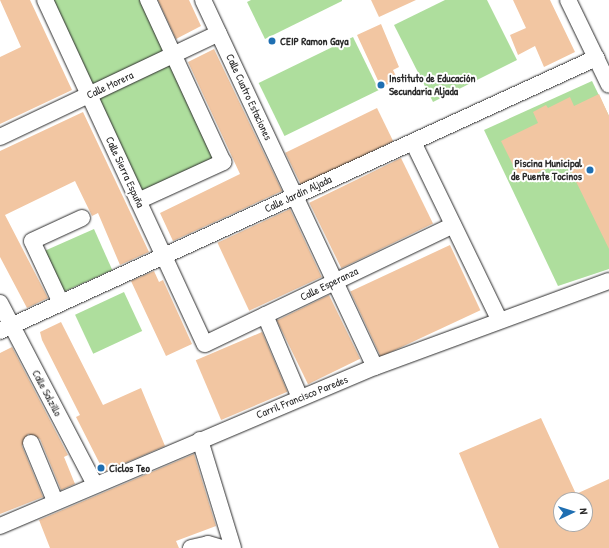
<!DOCTYPE html>
<meta charset="utf-8">
<style>
body{margin:0}
#map{position:relative;width:609px;height:548px;overflow:hidden;background:#fff;font-family:"Patrick Hand",sans-serif}
div>[style]{position:absolute}
.green>*{inset:0;background:#aede9d;transform-origin:0 0}
.building>*{inset:0;background:#f2c6a2;transform-origin:0 0}
.roads{filter:drop-shadow(0 0 1px #2b2b2b) drop-shadow(0 0 1px #2b2b2b)}
.street>*{height:16px;margin:-8px;padding:0 8px;transform-origin:8px;border-radius:8px;background:#fff}
.dots>*{width:11px;height:11px;translate:-50% -50%;box-sizing:border-box;border:2px solid #fff;border-radius:50%}
span{translate:-50% -50%;white-space:nowrap;text-align:center;line-height:1.15;-webkit-text-stroke:4px #fff;paint-order:stroke}
.poi-label{font-size:11px;color:#2b2b2b;font-weight:700}
.left{translate:0 -50%;text-align:left}
.right{translate:-100% -50%;text-align:right}
.street-label{font-size:11px;color:#2b2b2b}
.north{position:absolute;left:553px;top:492px;width:40px;height:40px;box-sizing:border-box;background:#fff;border:1px solid #aaa;border-radius:50%;rotate:86deg;font-size:11px;font-weight:700;line-height:16px;text-align:center;color:#2b2b2b}
.north::after{content:'';display:block;margin:auto;width:14px;height:18px;background:#1f6fb2;clip-path:polygon(50% 0,100% 100%,50% 72%,0 100%)}
</style>
<div id="map">
<div class="green">
<i style="clip-path:polygon(45px 0,148px 0,223px 162px,138px 201px)"></i>
<i style="clip-path:polygon(251px 0,342px 0,342px 1px,265px 39px,247px 2px)"></i>
<i style="clip-path:polygon(445px 0,487px 0,517px 60px,433px 102px,394px 25px)"></i>
<i style="left:353px;top:37px;width:59px;height:105px;rotate:64deg"></i>
<i style="clip-path:polygon(592px 81px,609px 116px,609px 269px,558px 286px,484px 130px)"></i>
<i style="left:94px;top:229px;width:45px;height:55px;rotate:66deg"></i>
<i style="left:124px;top:292px;width:43px;height:54px;rotate:65deg"></i>
</div>
<div class="building">
<i style="clip-path:polygon(0 0,30px 0,72px 90px,0 124px,0 57px,21px 47px)"></i>
<i style="clip-path:polygon(158px 0,189px 0,201px 26px,176px 39px)"></i>
<i style="clip-path:polygon(371px 0,416px 0,379px 17px)"></i>
<i style="clip-path:polygon(513px 0,550px 0,575px 52px,544px 67px,535px 46px,518px 55px,510px 35px,526px 28px)"></i>
<i style="clip-path:polygon(381px 24px,399px 67px,393px 70px,398px 80px,381px 87px,357px 35px)"></i>
<i style="clip-path:polygon(214px 49px,282px 191px,173px 241px,160px 213px,240px 174px,188px 62px)"></i>
<i style="clip-path:polygon(599px 94px,609px 116px,609px 249px,565px 159px,521px 181px,501px 141px,538px 123px,533px 112px,546px 105px,548px 108px,570px 97px,574px 106px)"></i>
<i style="left:377px;top:108px;width:37px;height:102px;rotate:64deg"></i>
<i style="clip-path:polygon(83px 112px,149px 252px,120px 265px,98px 213px,92px 216px,75px 181px,5px 215px,48px 298px,27px 308px,0 257px,0 151px)"></i>
<i style="left:401px;top:158px;width:73px;height:102px;rotate:64deg"></i>
<i style="left:290px;top:209px;width:75px;height:80px;rotate:65deg"></i>
<i style="left:450px;top:245px;width:72px;height:110px;rotate:65deg"></i>
<i style="clip-path:polygon(154px 271px,159px 282px,163px 280px,192px 344px,166px 356px,131px 281px)"></i>
<i style="left:329px;top:295px;width:71px;height:58px;rotate:64deg"></i>
<i style="clip-path:polygon(61px 322px,103px 405px,141px 388px,165px 446px,104px 472px,76px 417px,80px 415px,42px 340px,40px 332px)"></i>
<i style="left:262px;top:332px;width:65px;height:72px;rotate:67deg"></i>
<i style="clip-path:polygon(12px 347px,68px 455px,64px 457px,75px 484px,61px 490px,40px 439px,28px 434px,22px 446px,43px 497px,0 514px,0 353px)"></i>
<i style="clip-path:polygon(evenodd,541px 418px,576px 494px,609px 479px,609px 548px,499px 548px,459px 453px,541px 418px,561px 500px,585px 500px,585px 524px,561px 524px,561px 500px)"></i>
<i style="clip-path:polygon(194px 454px,216px 526px,176px 541px,179px 548px,50px 548px,39px 520px)"></i>
</div>
<div class="roads">
<div class="street">
<i style="left:45px;top:0;width:379px;rotate:65.1deg"></i>
<i style="left:205px;top:344px;width:275px;rotate:-25.6deg"></i>
<i style="left:203px;top:0;width:405px;rotate:64.9deg"></i>
<i style="left:568px;top:0;width:94px;rotate:64.2deg"></i>
<i style="left:0;top:137px;width:242px;rotate:-25.4deg"></i>
<i style="left:413px;top:142px;width:197px;rotate:64.1deg"></i>
<i style="left:138px;top:201px;width:94px;rotate:-24.6deg"></i>
<i style="left:223px;top:162px;width:179px;rotate:-114.8deg"></i>
<i style="left:0;top:303px;width:203px;rotate:62.4deg"></i>
<i style="left:61px;top:303px;width:68px;rotate:-115.1deg"></i>
<i style="left:32px;top:241px;width:55px;rotate:-24.7deg"></i>
<i style="left:265px;top:315px;width:90px;rotate:67.1deg"></i>
<i style="left:0;top:331px;width:656px;rotate:-24.61deg"></i>
<i style="left:200px;top:440px;width:113px;rotate:73deg"></i>
<i style="left:31px;top:443px;width:63px;rotate:67.5deg"></i>
<i style="left:0;top:526px;width:407px;rotate:-23deg"></i>
<i style="left:375px;top:367px;width:249px;rotate:-20.2deg"></i>
<i style="left:191px;top:548px;width:17px;rotate:-13deg"></i>
<i style="left:208px;top:544px;width:15px;rotate:16deg"></i>
</div>
</div>
<div class="dots">
<i style="left:272px;top:41px;background:#1f6fb2"></i>
<i style="left:381px;top:85px;background:#1f6fb2"></i>
<i style="left:590px;top:170px;background:#1f6fb2"></i>
<i style="left:101px;top:468px;background:#1f6fb2"></i>
</div>
<div class="poi-label">
<span class="left" style="left:280px;top:41px">CEIP Ramon Gaya</span>
<span class="left" style="left:389px;top:85px">Instituto de Educación<br>Secundaria Aljada</span>
<span class="right" style="left:582px;top:170px">Piscina Municipal<br>de Puente Tocinos</span>
<span class="left" style="left:109px;top:468px">Ciclos Teo</span>
</div>
<div class="street-label">
<span style="left:110px;top:85px;rotate:-25deg">Calle Morera</span>
<span style="left:249px;top:97px;rotate:65deg">Calle Cuatro Estaciones</span>
<span style="left:125px;top:172px;rotate:65deg">Calle Sierra Espuña</span>
<span style="left:298px;top:194px;rotate:-25deg">Calle Jardín Aljada</span>
<span style="left:329px;top:284px;rotate:-26deg">Calle Esperanza</span>
<span style="left:47px;top:393px;rotate:62deg">Calle Salzillo</span>
<span style="left:302px;top:397px;rotate:-22deg">Carril Francisco Paredes</span>
</div>
<div class="north">N</div>
</div>
